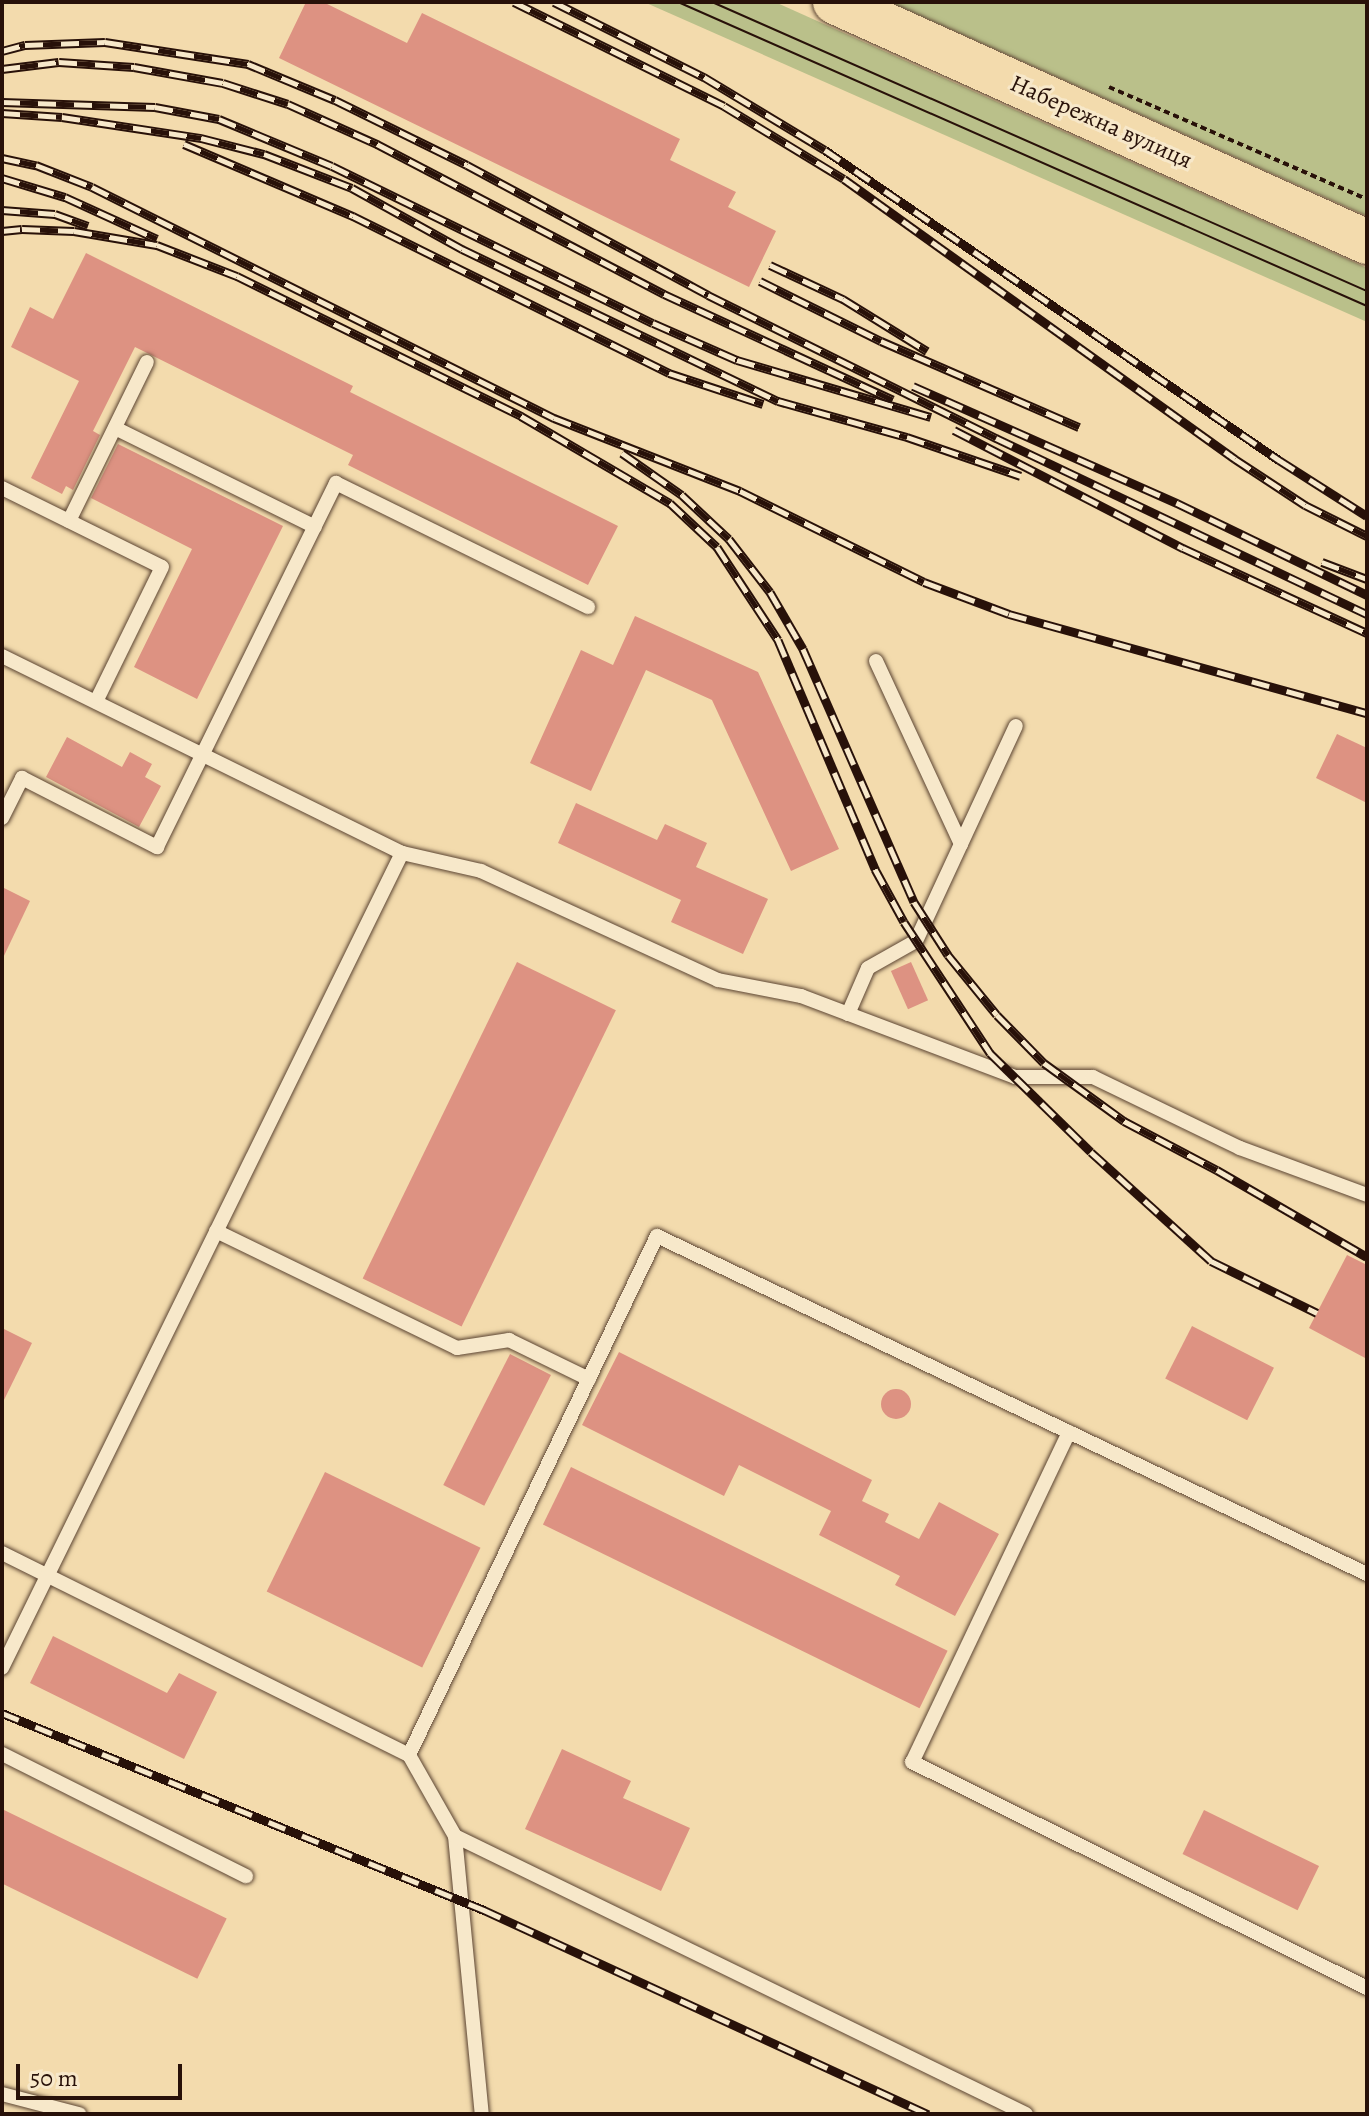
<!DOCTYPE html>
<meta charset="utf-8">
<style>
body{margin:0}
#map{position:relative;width:1369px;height:2116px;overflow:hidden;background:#f3dbad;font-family:Alegreya,serif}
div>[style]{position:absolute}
.green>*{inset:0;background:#bac08a}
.building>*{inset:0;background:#dd9282;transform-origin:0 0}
.round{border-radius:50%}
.path>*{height:4px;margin-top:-2px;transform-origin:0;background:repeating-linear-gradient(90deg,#281109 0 6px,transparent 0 10px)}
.roads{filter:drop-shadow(0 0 2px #5b4432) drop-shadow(0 0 2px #5b4432)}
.service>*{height:14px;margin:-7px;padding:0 7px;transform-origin:7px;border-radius:7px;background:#f7e8ca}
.trunk>*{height:44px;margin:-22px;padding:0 22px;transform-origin:22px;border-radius:22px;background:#f3dbad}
.tram>*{height:2px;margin:-1px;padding:0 1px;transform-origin:1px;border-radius:1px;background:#281109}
.rail>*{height:9px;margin-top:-4.5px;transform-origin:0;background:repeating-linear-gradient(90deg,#f7e8ca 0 18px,#281109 0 36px);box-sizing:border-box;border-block:2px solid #281109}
span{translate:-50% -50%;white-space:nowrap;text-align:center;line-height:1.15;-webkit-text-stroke:6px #f7e8ca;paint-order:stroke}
.street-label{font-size:24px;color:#281109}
.frame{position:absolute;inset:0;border:4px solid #281109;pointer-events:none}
.scale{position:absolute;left:16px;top:2064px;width:166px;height:36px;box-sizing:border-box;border:4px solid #281109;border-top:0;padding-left:10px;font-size:24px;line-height:28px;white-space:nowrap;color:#281109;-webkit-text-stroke:6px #f7e8ca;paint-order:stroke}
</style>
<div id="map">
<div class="green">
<i style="clip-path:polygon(644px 2px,775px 2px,1367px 268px,1367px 322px)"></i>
<i style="clip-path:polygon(890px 2px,1367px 2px,1367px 216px)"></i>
</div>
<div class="building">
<i style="clip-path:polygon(306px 2px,323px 2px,407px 43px,422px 13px,680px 139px,670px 160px,736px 192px,728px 207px,776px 231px,749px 287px,279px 58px)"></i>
<i style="clip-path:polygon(86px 253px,353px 386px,350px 392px,618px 526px,588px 585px,348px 465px,353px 455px,135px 347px,93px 431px,100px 435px,73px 490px,66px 486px,62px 494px,31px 478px,79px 381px,11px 347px,30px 307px,53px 319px)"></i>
<i style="clip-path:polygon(118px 444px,283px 526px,197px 699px,134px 667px,192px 549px,91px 498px)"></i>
<i style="clip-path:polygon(635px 616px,758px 672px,839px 849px,791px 871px,712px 700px,646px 670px,591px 791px,530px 763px,581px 650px,613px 665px)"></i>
<i style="clip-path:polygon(1337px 734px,1367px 748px,1367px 803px,1316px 778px)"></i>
<i style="clip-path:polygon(67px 737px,122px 767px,130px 752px,152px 764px,145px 777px,161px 786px,139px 827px,46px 777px)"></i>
<i style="clip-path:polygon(576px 803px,657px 840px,665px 824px,707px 843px,696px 867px,768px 899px,743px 954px,671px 922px,681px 900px,558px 843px)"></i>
<i style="clip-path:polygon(2px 887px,30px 901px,2px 960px)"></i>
<i style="left:517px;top:962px;width:110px;height:352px;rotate:26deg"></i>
<i style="left:911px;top:962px;width:42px;height:22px;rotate:66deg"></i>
<i style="clip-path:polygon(1347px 1255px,1367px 1265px,1367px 1359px,1309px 1328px)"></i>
<i style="left:1192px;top:1326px;width:92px;height:59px;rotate:27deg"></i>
<i style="clip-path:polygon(2px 1328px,32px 1343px,2px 1404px)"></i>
<i style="clip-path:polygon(619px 1352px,872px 1480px,862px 1501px,889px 1514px,885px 1522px,919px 1539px,939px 1502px,999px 1534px,955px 1616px,895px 1585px,900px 1576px,819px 1535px,831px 1511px,739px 1465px,724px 1496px,582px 1425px)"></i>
<i style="left:510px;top:1354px;width:46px;height:147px;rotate:27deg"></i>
<i class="round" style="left:881px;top:1389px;width:30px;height:30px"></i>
<i style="left:571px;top:1467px;width:419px;height:64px;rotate:26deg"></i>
<i style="left:325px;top:1472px;width:173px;height:133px;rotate:26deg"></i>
<i style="clip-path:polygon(53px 1636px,167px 1693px,179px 1673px,217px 1692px,184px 1759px,30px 1683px)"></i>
<i style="clip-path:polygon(562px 1749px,631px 1781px,623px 1798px,690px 1828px,661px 1891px,525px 1829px)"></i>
<i style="left:2px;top:1809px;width:250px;height:67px;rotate:26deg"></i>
<i style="left:1204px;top:1810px;width:128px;height:49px;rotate:26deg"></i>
</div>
<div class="path">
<i style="left:1109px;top:87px;width:281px;rotate:23.5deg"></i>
</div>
<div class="roads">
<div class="service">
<i style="left:115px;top:428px;width:223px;rotate:26.3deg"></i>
<i style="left:2px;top:488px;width:178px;rotate:26.3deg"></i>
<i style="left:162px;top:567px;width:150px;rotate:116.1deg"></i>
<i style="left:69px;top:521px;width:177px;rotate:-63.9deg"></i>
<i style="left:2px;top:656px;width:446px;rotate:26.2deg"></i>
<i style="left:402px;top:853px;width:81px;rotate:12.8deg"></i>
<i style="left:481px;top:871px;width:261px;rotate:24.7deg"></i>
<i style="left:718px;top:980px;width:85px;rotate:10.9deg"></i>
<i style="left:801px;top:996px;width:229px;rotate:20.7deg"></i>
<i style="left:1015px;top:1077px;width:78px"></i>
<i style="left:1093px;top:1077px;width:163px;rotate:25.8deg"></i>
<i style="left:1240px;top:1148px;width:135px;rotate:20.3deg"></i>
<i style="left:876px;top:661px;width:202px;rotate:65.1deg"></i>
<i style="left:2px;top:818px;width:45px;rotate:-63.4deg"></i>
<i style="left:22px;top:778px;width:152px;rotate:27.1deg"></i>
<i style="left:157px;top:847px;width:406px;rotate:-63.8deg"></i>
<i style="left:336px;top:483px;width:281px;rotate:26.2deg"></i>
<i style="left:848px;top:1014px;width:50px;rotate:-66.5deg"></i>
<i style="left:868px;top:968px;width:55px;rotate:-29.4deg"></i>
<i style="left:916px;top:941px;width:237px;rotate:-65.1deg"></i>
<i style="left:216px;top:1231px;width:268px;rotate:25.9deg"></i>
<i style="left:457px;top:1348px;width:53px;rotate:-8.7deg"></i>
<i style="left:509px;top:1340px;width:89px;rotate:26deg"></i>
<i style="left:1069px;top:1432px;width:365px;rotate:115.4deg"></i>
<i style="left:912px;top:1762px;width:508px;rotate:26.41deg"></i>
<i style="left:2px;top:1553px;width:454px;rotate:26.4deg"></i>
<i style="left:409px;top:1755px;width:93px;rotate:60.4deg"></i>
<i style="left:455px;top:1836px;width:279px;rotate:84.5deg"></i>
<i style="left:2px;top:1668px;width:908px;rotate:-63.86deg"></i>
<i style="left:2px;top:1754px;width:273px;rotate:26.6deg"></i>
<i style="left:409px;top:1755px;width:575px;rotate:-64.46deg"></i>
<i style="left:657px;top:1236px;width:786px;rotate:25.46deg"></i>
<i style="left:455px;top:1836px;width:635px;rotate:25.96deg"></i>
<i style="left:2px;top:2094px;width:80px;rotate:14.6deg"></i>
</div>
<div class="trunk">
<i style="left:835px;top:2px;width:584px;rotate:24.28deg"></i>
</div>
</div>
<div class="tram">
<i style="left:678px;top:2px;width:753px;rotate:23.81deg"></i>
<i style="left:712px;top:2px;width:716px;rotate:23.81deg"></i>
</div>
<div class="rail">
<i style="left:514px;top:2px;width:234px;rotate:26.3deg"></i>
<i style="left:724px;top:106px;width:140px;rotate:31.3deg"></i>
<i style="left:844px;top:179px;width:481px;rotate:35.6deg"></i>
<i style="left:1235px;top:459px;width:84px;rotate:33.3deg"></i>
<i style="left:1305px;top:505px;width:69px;rotate:26.6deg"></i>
<i style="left:554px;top:2px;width:168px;rotate:26.6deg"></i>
<i style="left:704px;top:77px;width:141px;rotate:31.1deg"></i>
<i style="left:825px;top:150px;width:550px;rotate:34.33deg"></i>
<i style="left:1279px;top:460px;width:104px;rotate:32.5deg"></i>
<i style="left:2px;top:51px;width:24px;rotate:-15deg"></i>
<i style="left:25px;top:45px;width:80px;rotate:-2.1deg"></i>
<i style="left:105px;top:42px;width:145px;rotate:8.7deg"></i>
<i style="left:248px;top:64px;width:94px;rotate:22.5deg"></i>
<i style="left:335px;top:100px;width:147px;rotate:26.2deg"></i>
<i style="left:467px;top:165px;width:274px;rotate:28.3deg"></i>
<i style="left:708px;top:295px;width:322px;rotate:26.4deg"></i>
<i style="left:996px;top:438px;width:411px;rotate:25.4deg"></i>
<i style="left:2px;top:69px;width:57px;rotate:-7deg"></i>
<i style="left:59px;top:62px;width:75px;rotate:3.8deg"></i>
<i style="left:134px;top:67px;width:90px;rotate:10.2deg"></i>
<i style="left:223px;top:83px;width:68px;rotate:17.9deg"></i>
<i style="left:288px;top:104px;width:98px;rotate:24.2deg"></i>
<i style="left:377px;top:144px;width:324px;rotate:27.6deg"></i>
<i style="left:664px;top:294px;width:252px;rotate:24.8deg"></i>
<i style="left:2px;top:102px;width:153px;rotate:1.9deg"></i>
<i style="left:155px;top:107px;width:65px;rotate:10.6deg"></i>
<i style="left:219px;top:119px;width:122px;rotate:22.6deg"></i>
<i style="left:332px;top:166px;width:357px;rotate:26.1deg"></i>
<i style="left:653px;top:323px;width:92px;rotate:23.8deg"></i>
<i style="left:737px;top:360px;width:202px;rotate:16.4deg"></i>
<i style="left:2px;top:113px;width:60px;rotate:3.8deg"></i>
<i style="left:62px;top:117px;width:141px;rotate:8.6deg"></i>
<i style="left:201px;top:138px;width:65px;rotate:14.3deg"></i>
<i style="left:264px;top:154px;width:94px;rotate:21.1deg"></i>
<i style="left:352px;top:188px;width:126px;rotate:29deg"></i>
<i style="left:462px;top:249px;width:351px;rotate:25.7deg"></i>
<i style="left:778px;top:401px;width:134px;rotate:15.6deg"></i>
<i style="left:907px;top:437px;width:120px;rotate:18.9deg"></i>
<i style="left:184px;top:144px;width:184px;rotate:23.1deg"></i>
<i style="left:353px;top:216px;width:353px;rotate:26.4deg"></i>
<i style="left:669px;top:373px;width:99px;rotate:18.3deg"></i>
<i style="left:2px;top:158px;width:35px;rotate:12deg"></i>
<i style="left:36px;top:165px;width:60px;rotate:21.4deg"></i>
<i style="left:92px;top:187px;width:517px;rotate:26.57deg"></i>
<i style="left:554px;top:418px;width:200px;rotate:21.4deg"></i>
<i style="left:740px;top:491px;width:205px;rotate:26.3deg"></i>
<i style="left:924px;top:582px;width:91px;rotate:20.6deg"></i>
<i style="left:1009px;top:614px;width:371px;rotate:15.5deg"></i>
<i style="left:2px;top:178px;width:66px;rotate:16.8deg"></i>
<i style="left:65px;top:197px;width:101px;rotate:24.5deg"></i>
<i style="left:2px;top:210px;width:53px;rotate:4.3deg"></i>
<i style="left:55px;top:214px;width:35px;rotate:20deg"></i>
<i style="left:2px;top:231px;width:20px;rotate:-6deg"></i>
<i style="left:22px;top:229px;width:52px;rotate:2.2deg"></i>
<i style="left:74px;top:231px;width:84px;rotate:9.6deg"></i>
<i style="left:157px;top:245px;width:86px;rotate:21.2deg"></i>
<i style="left:237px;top:276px;width:317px;rotate:26.2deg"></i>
<i style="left:521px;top:416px;width:173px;rotate:30.3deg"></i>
<i style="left:670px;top:503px;width:64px;rotate:43.1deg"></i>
<i style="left:717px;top:547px;width:111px;rotate:56.7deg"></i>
<i style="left:778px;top:640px;width:249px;rotate:67deg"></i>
<i style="left:875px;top:869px;width:60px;rotate:61.3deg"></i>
<i style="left:904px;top:922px;width:157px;rotate:56.7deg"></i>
<i style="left:990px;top:1053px;width:141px;rotate:44.4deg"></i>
<i style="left:1091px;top:1152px;width:162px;rotate:42.2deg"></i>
<i style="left:1211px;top:1261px;width:118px;rotate:26.1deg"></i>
<i style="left:770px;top:265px;width:81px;rotate:25deg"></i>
<i style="left:843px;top:299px;width:99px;rotate:31.8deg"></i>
<i style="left:760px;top:281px;width:135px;rotate:26.4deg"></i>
<i style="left:881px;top:341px;width:216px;rotate:23.5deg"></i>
<i style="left:913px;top:386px;width:289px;rotate:23.9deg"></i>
<i style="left:1177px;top:503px;width:211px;rotate:25.8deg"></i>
<i style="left:954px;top:430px;width:258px;rotate:27.3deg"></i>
<i style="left:1183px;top:548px;width:203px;rotate:24.8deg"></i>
<i style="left:622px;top:453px;width:73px;rotate:35deg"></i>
<i style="left:682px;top:495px;width:64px;rotate:43.1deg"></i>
<i style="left:729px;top:539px;width:67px;rotate:52.3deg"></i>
<i style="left:770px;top:592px;width:66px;rotate:59.9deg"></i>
<i style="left:803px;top:649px;width:276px;rotate:66.3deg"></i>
<i style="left:914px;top:902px;width:63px;rotate:57.3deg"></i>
<i style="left:948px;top:955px;width:77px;rotate:50.8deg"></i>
<i style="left:997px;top:1015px;width:67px;rotate:45.6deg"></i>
<i style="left:1044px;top:1063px;width:99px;rotate:35.9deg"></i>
<i style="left:1124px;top:1121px;width:105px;rotate:27.8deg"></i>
<i style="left:1217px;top:1170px;width:173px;rotate:30.1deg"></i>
<i style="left:1322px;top:562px;width:48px;rotate:20.7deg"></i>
<i style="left:2px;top:1713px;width:521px;rotate:22.23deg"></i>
<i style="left:484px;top:1910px;width:489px;rotate:24.7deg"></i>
</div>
<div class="street-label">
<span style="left:1101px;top:122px;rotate:24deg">Набережна вулиця</span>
</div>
<div class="frame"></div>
<div class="scale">50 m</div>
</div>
